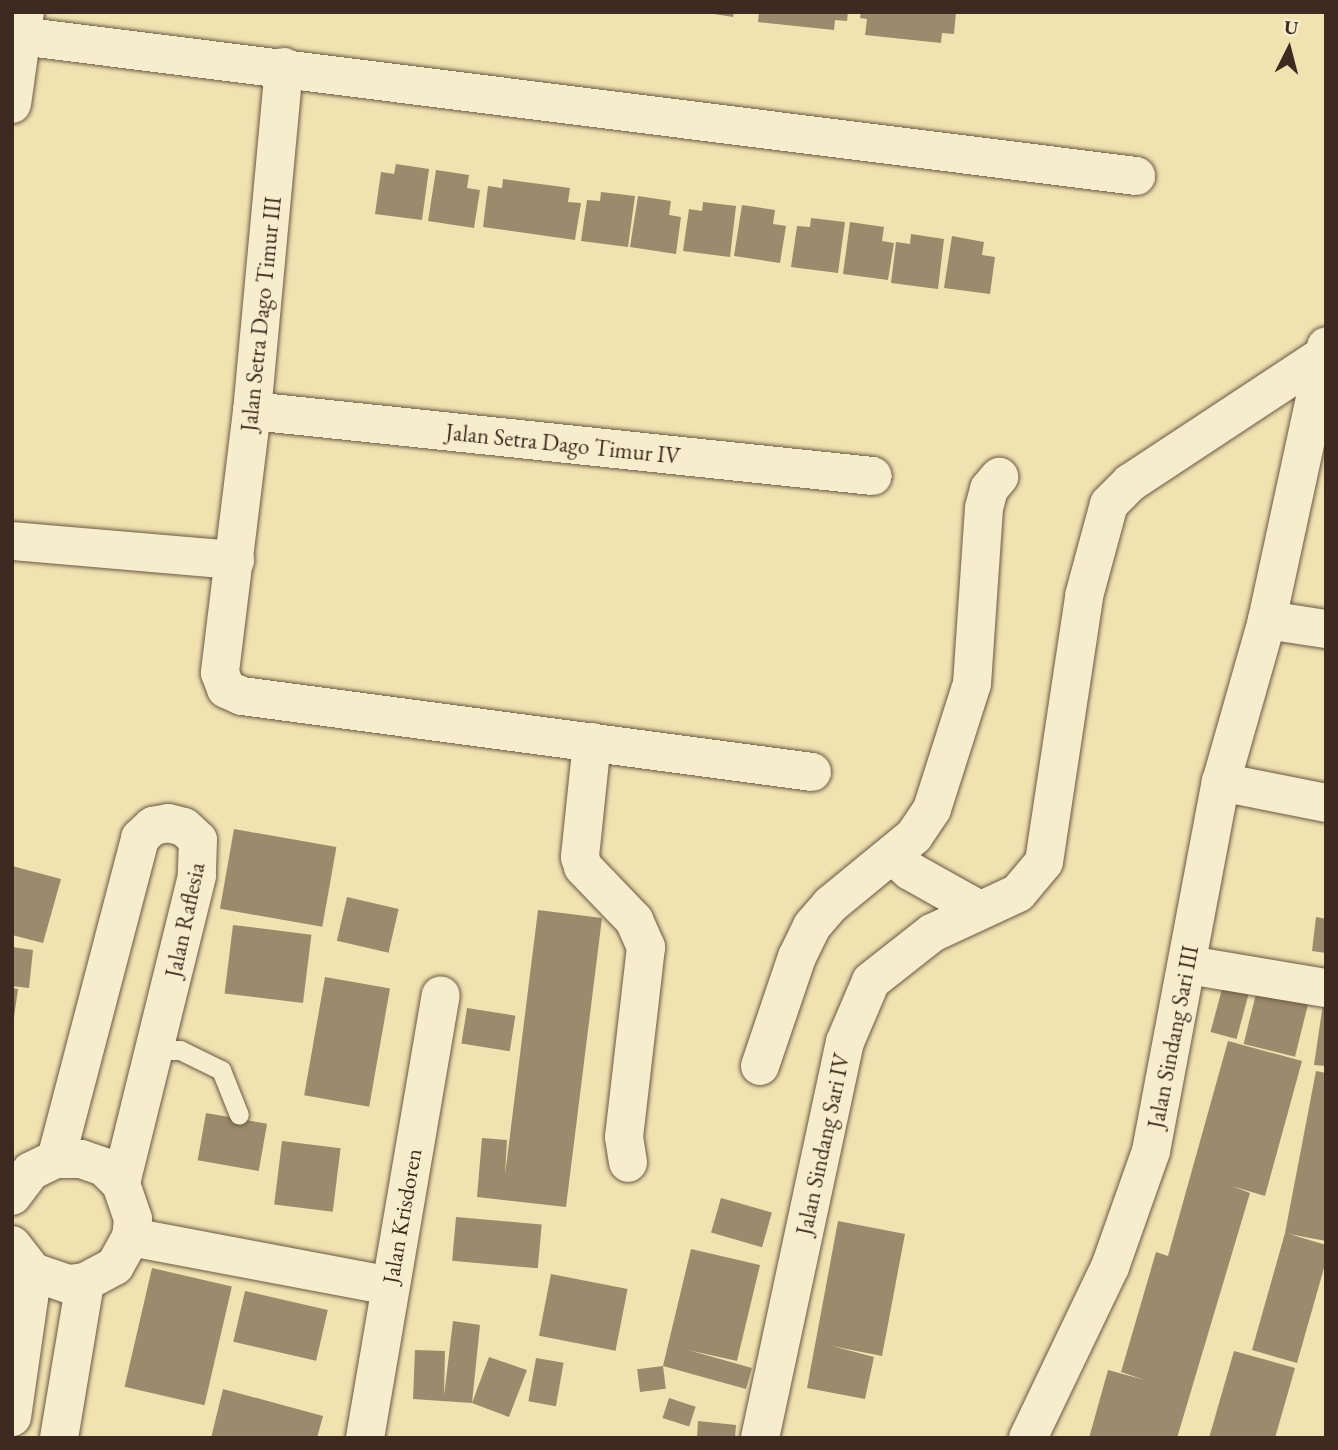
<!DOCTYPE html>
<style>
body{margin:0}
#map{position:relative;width:1338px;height:1450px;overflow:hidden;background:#f1e3b0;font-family:"EB Garamond",serif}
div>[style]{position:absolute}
.building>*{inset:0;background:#9b8a6b;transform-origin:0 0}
.roads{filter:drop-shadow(0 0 2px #6a5845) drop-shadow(0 0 2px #6a5845)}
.lane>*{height:19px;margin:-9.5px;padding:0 9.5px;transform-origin:9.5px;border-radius:9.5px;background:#f6edcc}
.street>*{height:38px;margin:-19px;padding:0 19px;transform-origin:19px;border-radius:19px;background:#f6edcc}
span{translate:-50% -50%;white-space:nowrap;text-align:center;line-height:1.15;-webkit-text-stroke:6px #f6edcc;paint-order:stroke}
.street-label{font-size:23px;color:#3d2a21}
.frame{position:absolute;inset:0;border:14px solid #3d2a21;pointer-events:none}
.north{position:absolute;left:1254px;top:14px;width:70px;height:70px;-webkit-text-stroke:5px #f6edcc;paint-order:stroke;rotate:6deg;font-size:19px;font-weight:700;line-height:28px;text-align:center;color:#3d2a21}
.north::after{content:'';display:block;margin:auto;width:24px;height:32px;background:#3d2a21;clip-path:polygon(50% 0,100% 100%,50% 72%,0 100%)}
</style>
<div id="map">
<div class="building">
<i style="clip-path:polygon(702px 12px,734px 12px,733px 17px)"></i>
<i style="clip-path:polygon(759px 12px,848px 12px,847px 21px,835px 20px,834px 30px,758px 22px)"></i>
<i style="clip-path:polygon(861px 12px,956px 12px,954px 34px,942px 33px,941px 43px,865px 35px,867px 19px,860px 18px)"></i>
<i style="clip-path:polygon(396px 164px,429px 169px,422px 220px,375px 214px,381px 172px,394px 174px)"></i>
<i style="clip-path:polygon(436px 170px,469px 175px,467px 188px,480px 190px,474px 228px,428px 221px)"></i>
<i style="clip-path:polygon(503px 179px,570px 188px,568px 202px,581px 203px,575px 240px,483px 227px,488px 186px,502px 188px)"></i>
<i style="clip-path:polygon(601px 192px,635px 196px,628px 247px,581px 241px,587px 200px,600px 201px)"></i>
<i style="clip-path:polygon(638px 196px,671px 201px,669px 215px,681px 217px,676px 254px,630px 247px)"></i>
<i style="clip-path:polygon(703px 202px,736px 206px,730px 257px,683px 251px,689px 209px,702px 211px)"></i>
<i style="clip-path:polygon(742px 205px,775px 210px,773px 224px,786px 226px,780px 263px,734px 256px)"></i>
<i style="clip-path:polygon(811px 218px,845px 222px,838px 273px,791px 267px,797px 226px,810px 227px)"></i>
<i style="clip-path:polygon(850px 222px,884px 227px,882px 241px,894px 243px,888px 280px,843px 274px)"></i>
<i style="clip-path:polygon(911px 234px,944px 239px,938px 289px,891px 283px,896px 242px,910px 244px)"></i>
<i style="clip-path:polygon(952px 236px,984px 242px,982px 255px,995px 257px,990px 294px,944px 288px)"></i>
<i style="left:234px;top:829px;width:104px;height:81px;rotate:10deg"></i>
<i style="clip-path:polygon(12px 866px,61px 879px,43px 943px,12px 935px)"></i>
<i style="left:347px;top:897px;width:53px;height:45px;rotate:13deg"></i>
<i style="clip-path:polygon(538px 910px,602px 918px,566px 1207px,477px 1197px,482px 1138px,507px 1140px,505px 1175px)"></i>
<i style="clip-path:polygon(1316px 917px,1326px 919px,1326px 953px,1312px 951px)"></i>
<i style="left:233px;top:925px;width:79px;height:69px;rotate:7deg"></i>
<i style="clip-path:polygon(12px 947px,33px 950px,29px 988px,12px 986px)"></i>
<i style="left:1226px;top:974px;width:27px;height:60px;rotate:15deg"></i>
<i style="left:325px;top:977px;width:66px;height:120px;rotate:10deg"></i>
<i style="left:1260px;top:978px;width:53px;height:68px;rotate:14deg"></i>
<i style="clip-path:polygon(12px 988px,18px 989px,14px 1017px,12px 1017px)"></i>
<i style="clip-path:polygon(1324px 997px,1326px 998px,1326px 1066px,1314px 1065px)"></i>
<i style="left:467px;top:1008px;width:49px;height:36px;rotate:9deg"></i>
<i style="clip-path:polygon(1228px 1041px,1302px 1061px,1265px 1196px,1232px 1186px,1250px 1193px,1177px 1438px,1089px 1438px,1108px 1370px,1145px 1380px,1121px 1372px,1156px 1252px,1168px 1256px)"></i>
<i style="clip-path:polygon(1316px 1071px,1326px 1073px,1326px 1241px,1289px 1234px,1326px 1245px,1326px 1261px,1297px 1363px,1252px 1350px,1285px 1233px)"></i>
<i style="left:206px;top:1113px;width:62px;height:48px;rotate:10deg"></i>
<i style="left:282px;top:1141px;width:59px;height:64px;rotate:7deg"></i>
<i style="left:721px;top:1198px;width:53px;height:36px;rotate:16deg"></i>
<i style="left:456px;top:1217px;width:86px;height:44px;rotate:5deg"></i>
<i style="clip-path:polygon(838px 1221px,905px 1234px,882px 1356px,832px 1346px,874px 1357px,865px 1399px,807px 1388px)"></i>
<i style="clip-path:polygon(691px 1249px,760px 1265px,737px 1361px,688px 1350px,752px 1368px,746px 1389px,663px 1366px)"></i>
<i style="left:152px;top:1268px;width:82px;height:122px;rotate:13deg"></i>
<i style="left:551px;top:1274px;width:78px;height:63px;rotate:11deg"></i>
<i style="left:245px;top:1291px;width:85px;height:52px;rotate:13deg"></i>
<i style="clip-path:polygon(453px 1321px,480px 1325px,472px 1403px,489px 1357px,527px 1370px,509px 1417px,472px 1403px,413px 1399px,415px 1350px,445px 1351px,444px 1396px)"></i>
<i style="clip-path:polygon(1234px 1351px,1295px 1368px,1275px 1438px,1209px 1438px)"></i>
<i style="left:536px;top:1358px;width:28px;height:44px;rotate:10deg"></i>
<i style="left:663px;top:1366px;width:23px;height:26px;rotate:83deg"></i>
<i style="clip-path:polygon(223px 1389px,323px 1416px,317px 1438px,211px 1438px)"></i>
<i style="left:669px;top:1398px;width:28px;height:21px;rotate:18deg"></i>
<i style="clip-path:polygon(698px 1421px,736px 1425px,735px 1438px,697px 1438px)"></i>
</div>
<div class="roads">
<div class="lane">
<i style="left:155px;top:1050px;width:25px"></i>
<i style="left:180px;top:1050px;width:46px;rotate:26deg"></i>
<i style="left:221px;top:1070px;width:48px;rotate:68.2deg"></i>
</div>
<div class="street">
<i style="left:12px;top:35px;width:1133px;rotate:7.15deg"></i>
<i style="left:284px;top:67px;width:345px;rotate:95.3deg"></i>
<i style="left:252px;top:411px;width:264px;rotate:97deg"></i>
<i style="left:220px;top:673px;width:17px;rotate:69deg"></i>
<i style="left:226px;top:689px;width:17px;rotate:24deg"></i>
<i style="left:242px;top:696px;width:575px;rotate:7.59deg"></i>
<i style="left:12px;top:104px;width:93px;rotate:-82deg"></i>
<i style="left:252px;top:411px;width:624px;rotate:5.98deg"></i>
<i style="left:12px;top:541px;width:224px;rotate:4.9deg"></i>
<i style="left:1267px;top:620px;width:60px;rotate:8.7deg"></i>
<i style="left:592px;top:742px;width:116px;rotate:96deg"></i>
<i style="left:580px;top:857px;width:10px;rotate:73deg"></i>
<i style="left:583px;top:867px;width:74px;rotate:46.1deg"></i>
<i style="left:634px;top:920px;width:30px;rotate:66deg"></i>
<i style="left:646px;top:947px;width:191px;rotate:96.6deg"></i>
<i style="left:624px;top:1137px;width:26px;rotate:81deg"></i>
<i style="left:1221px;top:782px;width:107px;rotate:11.3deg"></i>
<i style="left:893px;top:856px;width:23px;rotate:41deg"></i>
<i style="left:910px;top:871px;width:78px;rotate:29.2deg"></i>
<i style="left:1188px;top:965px;width:140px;rotate:9.5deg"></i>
<i style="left:760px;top:1066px;width:115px;rotate:-71.3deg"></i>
<i style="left:797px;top:957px;width:34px;rotate:-64deg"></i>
<i style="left:812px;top:926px;width:28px;rotate:-49deg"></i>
<i style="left:830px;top:905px;width:109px;rotate:-39.4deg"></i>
<i style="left:914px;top:836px;width:32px;rotate:-56deg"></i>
<i style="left:932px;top:809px;width:131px;rotate:-72.3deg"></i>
<i style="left:972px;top:684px;width:176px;rotate:-86.1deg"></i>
<i style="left:984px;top:508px;width:20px;rotate:-75deg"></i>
<i style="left:989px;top:489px;width:16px;rotate:-50deg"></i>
<i style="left:56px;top:1159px;width:332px;rotate:-75.3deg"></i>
<i style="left:140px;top:838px;width:18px;rotate:-43deg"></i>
<i style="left:153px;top:826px;width:15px;rotate:-11deg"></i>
<i style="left:168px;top:823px;width:16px;rotate:14deg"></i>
<i style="left:184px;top:827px;width:19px;rotate:43deg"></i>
<i style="left:198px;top:840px;width:36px;rotate:92deg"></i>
<i style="left:197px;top:876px;width:317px;rotate:103.9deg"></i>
<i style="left:12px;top:1196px;width:31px;rotate:-53deg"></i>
<i style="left:31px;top:1171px;width:28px;rotate:-26deg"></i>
<i style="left:56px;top:1159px;width:25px"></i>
<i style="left:81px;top:1159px;width:24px;rotate:19deg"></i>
<i style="left:104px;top:1167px;width:24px;rotate:45deg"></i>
<i style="left:121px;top:1184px;width:37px;rotate:71deg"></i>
<i style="left:133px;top:1219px;width:18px;rotate:96deg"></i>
<i style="left:131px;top:1237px;width:33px;rotate:119deg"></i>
<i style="left:115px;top:1266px;width:34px;rotate:152deg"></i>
<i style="left:85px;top:1282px;width:17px;rotate:173deg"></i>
<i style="left:68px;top:1284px;width:37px;rotate:-161deg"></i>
<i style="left:33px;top:1272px;width:34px;rotate:-128deg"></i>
<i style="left:131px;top:1237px;width:264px;rotate:10.7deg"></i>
<i style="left:12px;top:1417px;width:147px;rotate:-81.8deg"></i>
<i style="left:59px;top:1438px;width:158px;rotate:-80.5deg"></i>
<i style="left:365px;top:1438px;width:449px;rotate:-80.3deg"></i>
<i style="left:760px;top:1438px;width:405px;rotate:-77.9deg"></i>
<i style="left:845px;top:1042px;width:66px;rotate:-66.9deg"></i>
<i style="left:871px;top:981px;width:78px;rotate:-38.2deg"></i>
<i style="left:932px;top:933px;width:95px;rotate:-24.9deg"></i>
<i style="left:1018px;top:893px;width:40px;rotate:-50deg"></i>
<i style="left:1044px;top:862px;width:269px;rotate:-81.4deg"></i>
<i style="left:1084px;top:596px;width:95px;rotate:-74.8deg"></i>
<i style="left:1109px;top:504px;width:30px;rotate:-45deg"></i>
<i style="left:1130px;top:483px;width:235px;rotate:-33.4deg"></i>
<i style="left:1028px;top:1438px;width:190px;rotate:-64.4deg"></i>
<i style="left:1110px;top:1267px;width:123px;rotate:-70.5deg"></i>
<i style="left:1151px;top:1151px;width:376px;rotate:-79.3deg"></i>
<i style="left:1221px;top:782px;width:168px;rotate:-74.1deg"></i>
<i style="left:1267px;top:620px;width:280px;rotate:-77.8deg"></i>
</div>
</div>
<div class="street-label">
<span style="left:261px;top:314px;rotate:-84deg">Jalan Setra Dago Timur III</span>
<span style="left:563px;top:444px;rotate:6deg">Jalan Setra Dago Timur IV</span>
<span style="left:185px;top:920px;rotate:-78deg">Jalan Raflesia</span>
<span style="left:1173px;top:1037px;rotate:-79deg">Jalan Sindang Sari III</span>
<span style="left:823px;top:1144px;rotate:-78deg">Jalan Sindang Sari IV</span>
<span style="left:402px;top:1216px;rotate:-80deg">Jalan Krisdoren</span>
</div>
<div class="frame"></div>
<div class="north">U</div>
</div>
